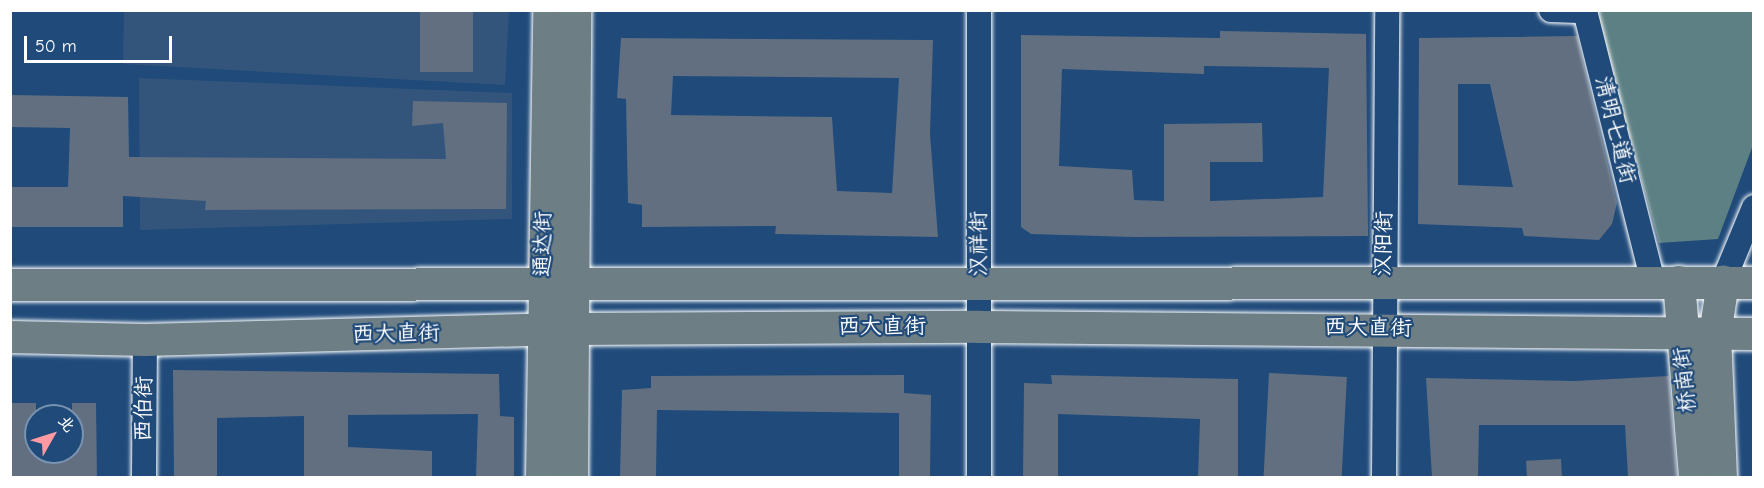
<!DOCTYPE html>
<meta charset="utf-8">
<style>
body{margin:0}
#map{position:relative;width:1764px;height:488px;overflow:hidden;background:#1f4a7a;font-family:"Comic Neue","LXGW WenKai TC",sans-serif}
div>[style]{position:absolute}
.built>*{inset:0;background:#33557c}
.green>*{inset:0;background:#5d8084}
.building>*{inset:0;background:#616f81;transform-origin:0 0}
.roads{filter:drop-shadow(0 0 2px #fff) drop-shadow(0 0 2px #fff)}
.minor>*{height:24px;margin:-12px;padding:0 12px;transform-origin:12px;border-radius:12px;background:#1f4a7a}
.major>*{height:32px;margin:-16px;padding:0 16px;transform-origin:16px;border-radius:16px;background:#6d7e84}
span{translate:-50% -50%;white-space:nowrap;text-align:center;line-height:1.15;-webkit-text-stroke:4.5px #1f4a7a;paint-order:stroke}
.street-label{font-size:22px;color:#fff}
.frame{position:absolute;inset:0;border:12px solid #fff;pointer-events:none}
.north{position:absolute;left:24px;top:404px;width:60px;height:60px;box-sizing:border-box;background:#1f4a7a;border:2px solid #7992af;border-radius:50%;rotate:51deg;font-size:16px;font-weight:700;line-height:24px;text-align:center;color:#fff}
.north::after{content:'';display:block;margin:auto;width:21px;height:27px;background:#ff9aa2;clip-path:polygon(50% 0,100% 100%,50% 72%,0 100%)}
.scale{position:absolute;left:24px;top:36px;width:148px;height:27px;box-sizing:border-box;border:3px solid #fff;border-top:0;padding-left:8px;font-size:18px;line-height:21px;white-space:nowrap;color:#fff;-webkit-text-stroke:4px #1f4a7a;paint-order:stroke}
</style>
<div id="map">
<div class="built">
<i style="clip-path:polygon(124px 11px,509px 11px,505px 85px,123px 64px)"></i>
<i style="clip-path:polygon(139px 78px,512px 93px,512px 219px,140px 230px)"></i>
</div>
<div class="green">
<i style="clip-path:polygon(1595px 11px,1753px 11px,1753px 145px,1718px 239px,1659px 243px)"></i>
</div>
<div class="building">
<i style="left:420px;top:10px;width:53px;height:62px"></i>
<i style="clip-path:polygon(evenodd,1220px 31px,1366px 34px,1368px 236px,1133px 237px,1031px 234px,1021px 227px,1021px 35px,1220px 38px,1220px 31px,1204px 66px,1329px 68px,1323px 197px,1210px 201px,1210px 162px,1263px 162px,1262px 123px,1164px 124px,1164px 201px,1134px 200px,1132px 170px,1059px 166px,1062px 69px,1204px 74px,1204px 66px)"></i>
<i style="clip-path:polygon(evenodd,1577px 36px,1617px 203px,1612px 224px,1599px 240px,1524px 236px,1522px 228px,1418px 224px,1419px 38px,1577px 36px,1458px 84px,1490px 84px,1513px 187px,1458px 185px,1458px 84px)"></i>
<i style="clip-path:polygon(evenodd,621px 38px,933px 40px,930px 134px,938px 237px,775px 234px,776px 226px,642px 227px,642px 205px,628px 203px,626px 99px,617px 98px,621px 38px,673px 76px,899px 78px,892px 193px,837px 191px,832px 117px,671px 115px,673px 76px)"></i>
<i style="clip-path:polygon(10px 95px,128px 97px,129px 157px,446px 159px,443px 123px,412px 126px,413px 101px,507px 103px,506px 209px,205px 210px,206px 201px,123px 196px,123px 227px,10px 227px,10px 187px,68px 187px,70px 128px,10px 127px)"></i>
<i style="clip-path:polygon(173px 370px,499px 374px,500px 416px,514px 417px,514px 477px,476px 477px,478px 414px,348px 415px,348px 447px,432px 451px,432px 477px,304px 477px,304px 416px,217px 418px,217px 477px,174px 477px)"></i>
<i style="left:1269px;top:373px;width:78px;height:104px;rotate:3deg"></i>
<i style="clip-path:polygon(904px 375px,904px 393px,931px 395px,930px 477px,899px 477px,899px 413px,657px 410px,656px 477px,620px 477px,622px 390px,651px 388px,651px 376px)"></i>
<i style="clip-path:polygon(1051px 375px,1238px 379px,1238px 477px,1198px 477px,1200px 419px,1058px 414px,1058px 477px,1023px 477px,1024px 383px,1052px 384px)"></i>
<i style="clip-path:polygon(1669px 376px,1677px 477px,1628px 477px,1625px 425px,1479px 425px,1478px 477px,1432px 477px,1426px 378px,1574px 381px)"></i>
<i style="clip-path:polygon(10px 403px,36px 403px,36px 452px,72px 452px,72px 403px,96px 403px,97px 477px,10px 477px)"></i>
<i style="left:1561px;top:459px;width:18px;height:35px;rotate:87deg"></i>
</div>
<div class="roads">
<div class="minor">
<i style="left:979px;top:10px;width:468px;rotate:90deg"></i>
<i style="left:1551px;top:10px;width:34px;rotate:2deg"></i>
<i style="left:1585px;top:11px;width:279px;rotate:75.9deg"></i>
<i style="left:1723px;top:282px;width:81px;rotate:-67.5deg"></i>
<i style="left:144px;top:478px;width:138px;rotate:-89.6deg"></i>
<i style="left:1384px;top:478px;width:468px;rotate:-89.6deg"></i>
</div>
<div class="major">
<i style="left:1679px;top:282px;width:197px;rotate:85.3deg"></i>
<i style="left:10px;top:285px;width:1744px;rotate:-0.07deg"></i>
<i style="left:10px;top:337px;width:135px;rotate:1.3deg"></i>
<i style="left:145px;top:340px;width:427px;rotate:-1.5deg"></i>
<i style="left:572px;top:329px;width:407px;rotate:-0.3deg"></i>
<i style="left:979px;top:327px;width:775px;rotate:0.52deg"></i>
<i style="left:542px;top:478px;width:468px;rotate:-89.1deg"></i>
<i style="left:572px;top:478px;width:468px;rotate:-89.6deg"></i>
<i style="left:1721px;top:478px;width:143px;rotate:-92.4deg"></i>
<i style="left:1715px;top:335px;width:54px;rotate:-81.4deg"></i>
</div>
</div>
<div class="street-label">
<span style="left:1615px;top:130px;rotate:76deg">清明七道街</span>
<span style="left:543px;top:244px;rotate:-89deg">通达街</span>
<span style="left:979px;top:244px;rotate:-90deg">汉祥街</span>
<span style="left:1384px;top:244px;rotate:-89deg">汉阳街</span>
<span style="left:882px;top:327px">西大直街</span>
<span style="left:1368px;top:328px;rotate:1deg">西大直街</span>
<span style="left:396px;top:334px;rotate:-1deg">西大直街</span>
<span style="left:1685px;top:380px;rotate:-96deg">桥南街</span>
<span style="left:144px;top:409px;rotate:-89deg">西伯街</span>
</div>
<div class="frame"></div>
<div class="north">北</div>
<div class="scale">50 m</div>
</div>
